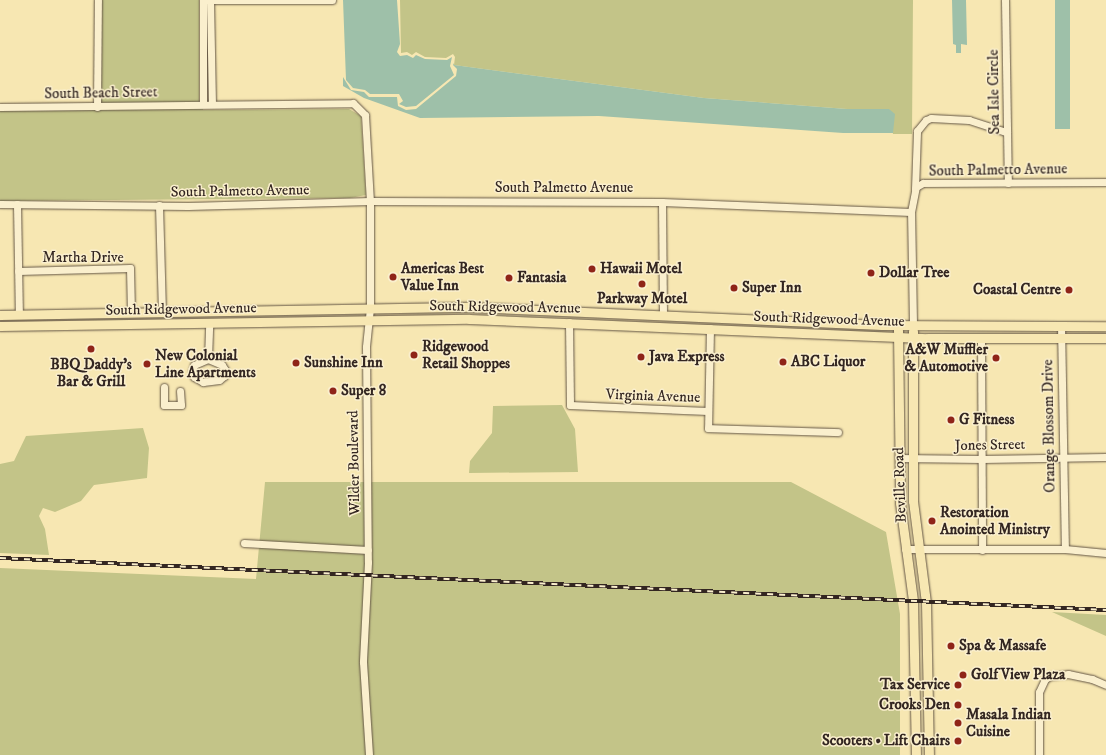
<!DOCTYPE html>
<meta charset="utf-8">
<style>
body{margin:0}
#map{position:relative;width:1106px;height:755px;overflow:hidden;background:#f7e7b2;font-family:"IM FELL DW Pica",serif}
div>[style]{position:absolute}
.green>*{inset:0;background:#c3c488;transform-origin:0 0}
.water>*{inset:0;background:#9ec0a9;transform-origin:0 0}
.roads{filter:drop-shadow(0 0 1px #645645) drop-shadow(0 0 1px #645645)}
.minor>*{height:7px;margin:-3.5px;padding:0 3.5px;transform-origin:3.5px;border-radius:3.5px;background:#faefcd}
.major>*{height:9px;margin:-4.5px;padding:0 4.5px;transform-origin:4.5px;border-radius:4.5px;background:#f7e7b2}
.rail>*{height:3.5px;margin-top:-1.75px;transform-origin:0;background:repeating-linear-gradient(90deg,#faefcd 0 6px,#332621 0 12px);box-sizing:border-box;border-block:1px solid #332621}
.dots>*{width:11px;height:11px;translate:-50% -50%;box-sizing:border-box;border:2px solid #faefcd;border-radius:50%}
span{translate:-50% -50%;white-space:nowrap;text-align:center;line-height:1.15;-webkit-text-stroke:3px #faefcd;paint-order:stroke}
.street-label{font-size:15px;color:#332621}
.poi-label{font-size:15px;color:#332621;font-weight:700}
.left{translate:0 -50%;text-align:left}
.right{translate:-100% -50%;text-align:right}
</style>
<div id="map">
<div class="green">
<i style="left:101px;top:0;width:98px;height:104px"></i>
<i style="clip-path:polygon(400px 0,913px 0,912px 134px,893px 134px,889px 109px,847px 109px,704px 98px,454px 65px,455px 57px,453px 54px,446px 58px,425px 57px,416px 52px,412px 55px,407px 52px,401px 53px)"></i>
<i style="clip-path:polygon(203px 107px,203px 110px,349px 109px,361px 116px,366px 195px,350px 198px,0 201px,0 111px)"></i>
<i style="clip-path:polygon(562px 405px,575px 429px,578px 472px,469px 473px,470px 461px,492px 433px,493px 406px)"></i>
<i style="clip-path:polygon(143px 428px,149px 448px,147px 478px,94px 485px,81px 501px,55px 512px,43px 508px,39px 516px,45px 529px,49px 555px,0 553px,0 464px,14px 461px,26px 436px)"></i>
<i style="clip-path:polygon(265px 482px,791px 482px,886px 532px,900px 614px,900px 755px,0 755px,0 568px,256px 579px)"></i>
<i style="clip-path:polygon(1052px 612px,1106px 615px,1106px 636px)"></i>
</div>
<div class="water">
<i style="clip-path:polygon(343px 0,397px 0,400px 44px,397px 52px,400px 56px,407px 55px,413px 58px,416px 55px,425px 59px,447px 60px,452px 57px,450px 66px,454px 75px,416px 106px,406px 107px,399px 104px,403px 101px,399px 94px,370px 94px,365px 90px,353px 88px,346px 80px)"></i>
<i style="clip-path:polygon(952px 0,966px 0,967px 45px,961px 44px,961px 53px,956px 53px,956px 45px,953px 44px)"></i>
<i style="left:1055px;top:0;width:15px;height:129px"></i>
<i style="clip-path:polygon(454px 63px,454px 65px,704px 98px,847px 109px,889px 109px,895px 114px,893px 133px,843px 133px,599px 116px,420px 118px,364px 98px,343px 86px,343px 77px,351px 90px,364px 92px,369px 97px,397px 97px,398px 106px,406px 110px,416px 109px,456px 76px,457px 69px,453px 65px)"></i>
</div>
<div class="roads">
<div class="minor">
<i style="left:203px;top:0;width:129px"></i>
<i style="left:203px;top:0;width:104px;rotate:90deg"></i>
<i style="left:210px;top:0;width:104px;rotate:88.9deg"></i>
<i style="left:1005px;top:0;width:183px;rotate:89.1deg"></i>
<i style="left:0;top:107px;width:353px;rotate:-0.6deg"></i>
<i style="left:353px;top:103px;width:17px;rotate:45deg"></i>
<i style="left:365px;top:115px;width:86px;rotate:86.7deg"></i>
<i style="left:370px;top:201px;width:107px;rotate:90deg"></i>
<i style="left:370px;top:308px;width:39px;rotate:96deg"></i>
<i style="left:366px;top:347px;width:215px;rotate:89.5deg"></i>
<i style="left:368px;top:562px;width:100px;rotate:92.9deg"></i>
<i style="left:363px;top:662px;width:93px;rotate:86.3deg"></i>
<i style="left:97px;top:107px;width:107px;rotate:-89.5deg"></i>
<i style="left:915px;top:189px;width:58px;rotate:-88deg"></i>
<i style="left:917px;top:131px;width:14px;rotate:-51deg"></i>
<i style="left:926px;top:120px;width:5px;rotate:-22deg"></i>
<i style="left:931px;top:118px;width:38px;rotate:3deg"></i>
<i style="left:969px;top:120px;width:40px;rotate:18deg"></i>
<i style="left:662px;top:202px;width:113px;rotate:89.5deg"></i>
<i style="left:0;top:204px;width:188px;rotate:0.6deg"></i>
<i style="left:188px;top:206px;width:182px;rotate:-1.6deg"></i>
<i style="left:370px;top:201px;width:292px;rotate:0.2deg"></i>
<i style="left:662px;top:202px;width:249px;rotate:2.3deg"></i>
<i style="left:17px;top:204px;width:111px;rotate:89deg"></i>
<i style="left:159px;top:205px;width:107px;rotate:88.4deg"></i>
<i style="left:18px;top:271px;width:112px;rotate:-1.5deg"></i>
<i style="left:130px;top:268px;width:45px;rotate:88.7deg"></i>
<i style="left:569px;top:322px;width:83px;rotate:89.3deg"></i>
<i style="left:570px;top:405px;width:138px;rotate:2.5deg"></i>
<i style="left:913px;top:324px;width:112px;rotate:-91deg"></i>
<i style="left:911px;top:212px;width:25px;rotate:-79deg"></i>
<i style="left:916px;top:187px;width:8px;rotate:-30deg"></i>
<i style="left:923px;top:183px;width:183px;rotate:-0.3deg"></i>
<i style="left:1061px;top:325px;width:224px;rotate:89deg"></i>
<i style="left:710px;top:328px;width:100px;rotate:91.1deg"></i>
<i style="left:708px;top:428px;width:130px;rotate:1.8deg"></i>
<i style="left:981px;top:338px;width:212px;rotate:89.7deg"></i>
<i style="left:208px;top:359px;width:15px;rotate:23deg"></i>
<i style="left:222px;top:365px;width:6px;rotate:59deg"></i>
<i style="left:225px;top:370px;width:6px;rotate:99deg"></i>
<i style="left:224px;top:376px;width:6px;rotate:141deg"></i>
<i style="left:219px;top:380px;width:16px;rotate:173deg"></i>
<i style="left:203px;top:382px;width:10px;rotate:-151deg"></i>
<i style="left:194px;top:377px;width:5px;rotate:-112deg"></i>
<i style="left:192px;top:372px;width:7px;rotate:-74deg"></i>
<i style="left:194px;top:365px;width:15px;rotate:-23deg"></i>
<i style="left:208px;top:359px;width:36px;rotate:-88deg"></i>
<i style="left:164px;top:387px;width:18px;rotate:90deg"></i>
<i style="left:164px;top:405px;width:17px"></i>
<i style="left:181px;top:405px;width:14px;rotate:-94deg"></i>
<i style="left:899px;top:458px;width:83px;rotate:0.7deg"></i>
<i style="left:982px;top:459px;width:124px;rotate:-0.9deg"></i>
<i style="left:244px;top:543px;width:124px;rotate:3.2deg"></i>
<i style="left:905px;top:549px;width:160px"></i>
<i style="left:1065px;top:549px;width:41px;rotate:5.6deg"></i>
<i style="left:1039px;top:755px;width:63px;rotate:-90deg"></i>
<i style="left:1039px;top:692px;width:14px;rotate:-65deg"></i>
<i style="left:1045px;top:679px;width:6px;rotate:-31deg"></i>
<i style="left:1050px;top:676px;width:18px;rotate:-6deg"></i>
<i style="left:1068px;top:674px;width:25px;rotate:12deg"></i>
<i style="left:1092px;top:679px;width:15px;rotate:23deg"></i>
</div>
<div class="major">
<i style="left:0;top:315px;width:471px;rotate:-1deg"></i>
<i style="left:471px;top:307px;width:411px;rotate:2.5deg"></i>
<i style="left:882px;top:325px;width:224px;rotate:0.3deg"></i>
<i style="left:0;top:326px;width:469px;rotate:-0.9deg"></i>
<i style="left:469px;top:319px;width:459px;rotate:2.4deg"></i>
<i style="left:928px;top:338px;width:178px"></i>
<i style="left:898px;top:330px;width:173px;rotate:89.3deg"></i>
<i style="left:900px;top:503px;width:99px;rotate:82.4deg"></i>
<i style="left:913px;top:601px;width:154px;rotate:88.9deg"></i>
<i style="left:913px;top:331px;width:170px;rotate:90deg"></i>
<i style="left:913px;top:501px;width:102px;rotate:82.7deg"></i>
<i style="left:926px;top:602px;width:153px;rotate:88.9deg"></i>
</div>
</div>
<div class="rail">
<i style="left:0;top:558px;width:1107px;rotate:2.69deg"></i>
</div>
<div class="dots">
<i style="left:592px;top:269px;background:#8f2418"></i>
<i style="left:871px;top:273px;background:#8f2418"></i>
<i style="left:393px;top:277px;background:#8f2418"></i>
<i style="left:509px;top:278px;background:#8f2418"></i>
<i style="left:642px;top:284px;background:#8f2418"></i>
<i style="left:734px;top:288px;background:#8f2418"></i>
<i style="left:1069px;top:290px;background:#8f2418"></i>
<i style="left:91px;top:349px;background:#8f2418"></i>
<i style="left:414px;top:355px;background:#8f2418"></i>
<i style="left:641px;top:357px;background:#8f2418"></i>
<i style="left:996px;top:358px;background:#8f2418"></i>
<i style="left:783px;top:362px;background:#8f2418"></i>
<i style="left:296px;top:363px;background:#8f2418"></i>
<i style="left:147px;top:364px;background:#8f2418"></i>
<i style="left:333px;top:391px;background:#8f2418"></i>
<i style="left:951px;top:420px;background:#8f2418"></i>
<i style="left:932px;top:521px;background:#8f2418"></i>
<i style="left:951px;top:646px;background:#8f2418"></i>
<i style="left:963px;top:675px;background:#8f2418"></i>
<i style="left:958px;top:685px;background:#8f2418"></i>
<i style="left:958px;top:705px;background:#8f2418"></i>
<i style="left:958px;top:723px;background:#8f2418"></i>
<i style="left:958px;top:741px;background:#8f2418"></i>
</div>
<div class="street-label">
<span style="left:994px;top:92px;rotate:-91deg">Sea Isle Circle</span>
<span style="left:101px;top:93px;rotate:-1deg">South Beach Street</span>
<span style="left:998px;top:170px;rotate:-1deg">South Palmetto Avenue</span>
<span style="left:564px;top:188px">South Palmetto Avenue</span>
<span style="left:240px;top:191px;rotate:-1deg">South Palmetto Avenue</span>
<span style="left:83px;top:258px">Martha Drive</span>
<span style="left:505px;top:307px;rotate:1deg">South Ridgewood Avenue</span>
<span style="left:181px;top:309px;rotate:-1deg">South Ridgewood Avenue</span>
<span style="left:829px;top:319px;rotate:2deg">South Ridgewood Avenue</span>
<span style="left:653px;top:396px;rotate:2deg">Virginia Avenue</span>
<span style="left:1049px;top:426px;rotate:-91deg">Orange Blossom Drive</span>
<span style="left:990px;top:445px;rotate:-1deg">Jones Street</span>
<span style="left:354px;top:463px;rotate:-91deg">Wilder Boulevard</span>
<span style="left:900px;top:485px;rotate:-92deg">Beville Road</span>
</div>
<div class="poi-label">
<span class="left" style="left:401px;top:277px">Americas Best<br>Value Inn</span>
<span class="left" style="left:600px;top:269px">Hawaii Motel</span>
<span class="left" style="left:879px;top:273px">Dollar Tree</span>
<span class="left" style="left:517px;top:278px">Fantasia</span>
<span class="left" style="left:742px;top:288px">Super Inn</span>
<span class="right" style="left:1061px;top:290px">Coastal Centre</span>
<span style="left:642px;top:299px">Parkway Motel</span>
<span class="left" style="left:422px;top:355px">Ridgewood<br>Retail Shoppes</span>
<span class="right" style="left:988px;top:358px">A&amp;W Muffler<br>&amp; Automotive</span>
<span class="left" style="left:155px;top:364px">New Colonial<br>Line Apartments</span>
<span class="left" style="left:649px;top:357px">Java Express</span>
<span class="left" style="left:791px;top:362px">ABC Liquor</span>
<span class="left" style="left:304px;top:363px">Sunshine Inn</span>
<span style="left:91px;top:373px">BBQ Daddy's<br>Bar &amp; Grill</span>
<span class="left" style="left:341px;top:391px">Super 8</span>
<span class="left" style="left:959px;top:420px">G Fitness</span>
<span class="left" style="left:940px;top:521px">Restoration<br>Anointed Ministry</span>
<span class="left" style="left:959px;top:646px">Spa &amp; Massafe</span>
<span class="left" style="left:971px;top:675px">GolfView Plaza</span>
<span class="right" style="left:950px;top:685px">Tax Service</span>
<span class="right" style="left:950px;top:705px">Crooks Den</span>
<span class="left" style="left:966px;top:723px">Masala Indian<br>Cuisine</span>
<span class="right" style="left:950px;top:741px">Scooters • Lift Chairs</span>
</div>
</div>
